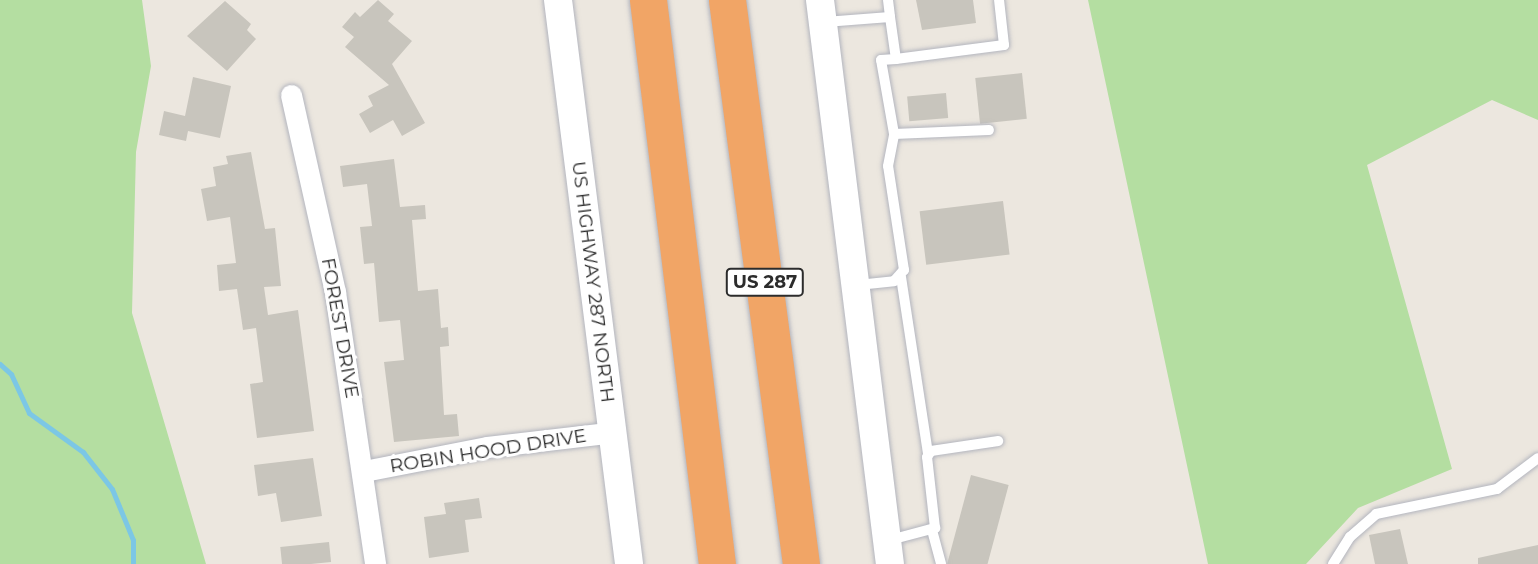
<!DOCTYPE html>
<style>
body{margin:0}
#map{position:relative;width:1538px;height:564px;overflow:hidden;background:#ece7df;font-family:Montserrat,sans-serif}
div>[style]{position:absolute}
.green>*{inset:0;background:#b4dea1}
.stream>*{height:5px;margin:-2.5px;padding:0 2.5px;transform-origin:2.5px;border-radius:2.5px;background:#7cc7e5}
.building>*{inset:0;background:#c8c5bd;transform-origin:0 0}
.roads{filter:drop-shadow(0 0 2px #b3b5be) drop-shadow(0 0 2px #b3b5be)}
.service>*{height:10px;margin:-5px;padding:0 5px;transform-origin:5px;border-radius:5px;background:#fff}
.minor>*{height:21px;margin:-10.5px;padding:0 10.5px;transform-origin:10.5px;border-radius:10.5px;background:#fff}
.secondary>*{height:28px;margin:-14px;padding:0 14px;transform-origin:14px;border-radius:14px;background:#fff}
.motorway>*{height:37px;margin:-18.5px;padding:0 18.5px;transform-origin:18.5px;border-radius:18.5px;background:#f1a566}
span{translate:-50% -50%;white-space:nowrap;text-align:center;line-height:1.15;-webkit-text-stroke:6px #fff;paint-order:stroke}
.shield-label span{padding:2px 5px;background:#fff;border:2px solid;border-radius:5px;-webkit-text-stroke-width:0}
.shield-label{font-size:18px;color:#2c2c2c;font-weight:700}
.street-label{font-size:19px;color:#2c2c2c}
</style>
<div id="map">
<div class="green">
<div style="clip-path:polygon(0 0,142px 0,151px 66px,136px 152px,132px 313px,206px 564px,0 564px)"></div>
<div style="clip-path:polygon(1088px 0,1538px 0,1538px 120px,1492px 100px,1367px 165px,1452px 469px,1358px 508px,1306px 564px,1208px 564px)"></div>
</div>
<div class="stream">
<div style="left:0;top:364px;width:15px;rotate:42deg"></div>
<div style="left:11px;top:374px;width:43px;rotate:65.2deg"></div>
<div style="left:29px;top:413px;width:67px;rotate:35.8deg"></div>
<div style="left:83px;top:452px;width:47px;rotate:51.9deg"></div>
<div style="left:112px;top:489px;width:55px;rotate:67.6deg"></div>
<div style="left:133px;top:540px;width:24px;rotate:90deg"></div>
</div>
<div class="building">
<div style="clip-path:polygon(378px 0,394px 14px,388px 21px,412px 41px,392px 64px,425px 123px,402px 136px,393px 120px,370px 133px,359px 114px,373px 106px,368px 96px,389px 85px,345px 47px,354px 37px,342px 27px,355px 12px,360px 17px)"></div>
<div style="clip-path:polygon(916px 0,973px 0,976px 23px,922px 30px)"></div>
<div style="clip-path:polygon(225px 1px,251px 24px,247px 30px,256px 39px,227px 71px,187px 36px)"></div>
<div style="left:1022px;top:73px;width:46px;height:47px;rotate:84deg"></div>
<div style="clip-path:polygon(193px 77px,231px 86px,220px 138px,188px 131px,186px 141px,159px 135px,164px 111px,185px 116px)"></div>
<div style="left:946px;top:93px;width:25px;height:39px;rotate:85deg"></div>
<div style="clip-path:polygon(251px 152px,265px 229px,275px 228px,281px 286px,264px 287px,268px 315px,298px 310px,314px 431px,257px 438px,250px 384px,263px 382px,256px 328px,243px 330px,237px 289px,219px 291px,217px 265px,236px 263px,230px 217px,207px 221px,201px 189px,216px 186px,213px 167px,228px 164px,226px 156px)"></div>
<div style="clip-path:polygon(394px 159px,400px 207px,425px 205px,426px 219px,412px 220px,418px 291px,438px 289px,441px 328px,448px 327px,449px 346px,440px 347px,444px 415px,457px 414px,459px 436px,394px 442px,384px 362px,404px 360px,400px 320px,379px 322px,374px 263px,364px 264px,360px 227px,372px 226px,367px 184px,343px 187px,340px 166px)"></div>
<div style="left:1003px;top:201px;width:54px;height:84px;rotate:83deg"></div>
<div style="clip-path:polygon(313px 458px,322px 516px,281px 522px,276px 493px,258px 496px,254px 465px)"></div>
<div style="left:971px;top:475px;width:39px;height:92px;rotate:15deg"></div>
<div style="clip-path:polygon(479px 498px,482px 518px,465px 520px,469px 552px,429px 558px,424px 517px,446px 514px,444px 503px)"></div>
<div style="clip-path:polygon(1400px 529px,1408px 564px,1375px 564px,1369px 535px)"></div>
<div style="left:329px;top:542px;width:20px;height:49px;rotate:84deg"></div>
<div style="clip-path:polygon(1538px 545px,1538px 564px,1478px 564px,1478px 558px)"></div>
</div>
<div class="roads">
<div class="service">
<div style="left:888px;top:0;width:17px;rotate:83deg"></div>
<div style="left:825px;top:22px;width:65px;rotate:-4.4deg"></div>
<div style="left:890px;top:17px;width:42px;rotate:81.9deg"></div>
<div style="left:896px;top:59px;width:109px;rotate:-7.4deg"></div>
<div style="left:1004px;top:45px;width:45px;rotate:-96.3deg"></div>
<div style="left:896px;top:59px;width:15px;rotate:176deg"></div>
<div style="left:881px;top:60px;width:75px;rotate:80deg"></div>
<div style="left:894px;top:134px;width:95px;rotate:-2.4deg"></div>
<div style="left:901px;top:277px;width:179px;rotate:81.3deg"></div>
<div style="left:858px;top:285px;width:36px;rotate:-6deg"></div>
<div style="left:894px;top:281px;width:15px;rotate:-48deg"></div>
<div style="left:904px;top:270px;width:105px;rotate:-98.7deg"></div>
<div style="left:888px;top:166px;width:33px;rotate:-79deg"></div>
<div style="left:932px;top:530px;width:35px;rotate:75deg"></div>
<div style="left:890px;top:540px;width:47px;rotate:-14.9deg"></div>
<div style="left:935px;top:528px;width:71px;rotate:-96.4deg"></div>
<div style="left:927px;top:457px;width:7px;rotate:-56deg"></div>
<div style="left:931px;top:451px;width:68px;rotate:-8.5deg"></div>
<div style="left:1333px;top:564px;width:32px;rotate:-58deg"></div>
<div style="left:1350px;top:537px;width:35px;rotate:-41deg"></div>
<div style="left:1376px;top:514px;width:124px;rotate:-11.7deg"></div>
<div style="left:1497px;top:489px;width:51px;rotate:-37.1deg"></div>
</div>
<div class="minor">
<div style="left:291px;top:95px;width:202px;rotate:77.4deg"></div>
<div style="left:335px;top:292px;width:275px;rotate:81.6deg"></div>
<div style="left:364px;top:471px;width:125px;rotate:-11deg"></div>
<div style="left:487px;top:447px;width:128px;rotate:-6.7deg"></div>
</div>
<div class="secondary">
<div style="left:558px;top:0;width:568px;rotate:82.82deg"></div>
<div style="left:820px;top:0;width:568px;rotate:82.93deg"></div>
</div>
<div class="motorway">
<div style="left:648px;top:0;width:568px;rotate:83.03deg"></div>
<div style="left:727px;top:0;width:569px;rotate:82.53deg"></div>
</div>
</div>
<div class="shield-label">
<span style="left:765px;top:282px">US 287</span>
</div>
<div class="street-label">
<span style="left:593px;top:282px;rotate:83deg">US HIGHWAY 287 NORTH</span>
<span style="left:340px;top:328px;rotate:80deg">FOREST DRIVE</span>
<span style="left:488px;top:451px;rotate:-9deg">ROBIN HOOD DRIVE</span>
</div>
</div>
